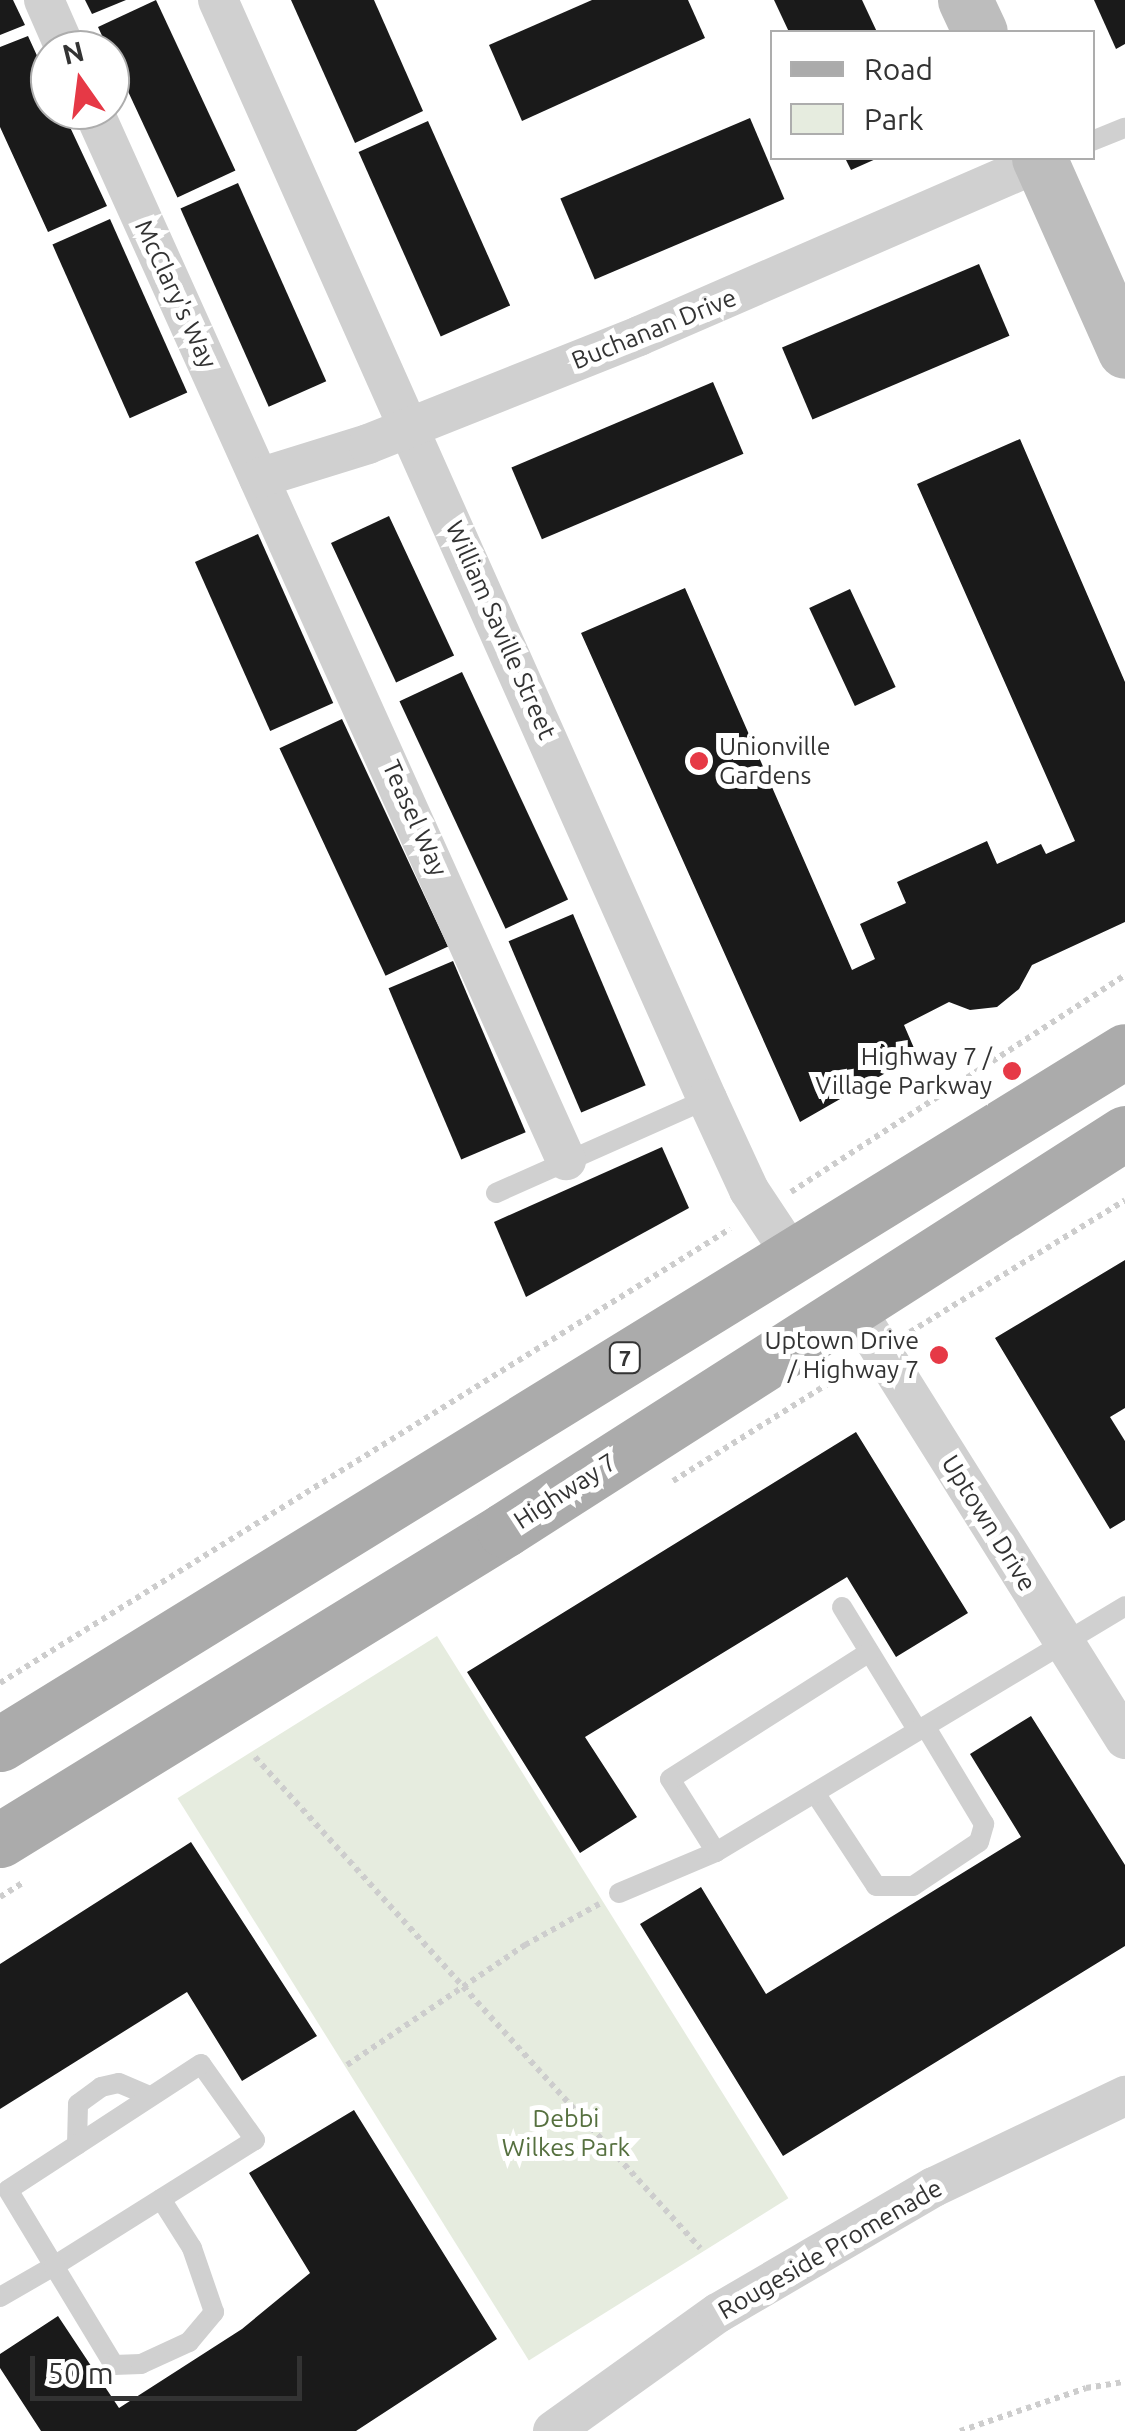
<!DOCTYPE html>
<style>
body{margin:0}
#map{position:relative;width:1125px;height:2431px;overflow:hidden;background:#fff;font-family:Ubuntu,sans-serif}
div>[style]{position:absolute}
.green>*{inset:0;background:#e6ecdf;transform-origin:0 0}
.building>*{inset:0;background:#1a1a1a;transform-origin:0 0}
.path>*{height:6px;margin-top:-3px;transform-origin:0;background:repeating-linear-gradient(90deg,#cdcdcd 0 5px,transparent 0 10px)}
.lane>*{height:20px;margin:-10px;padding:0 10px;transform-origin:10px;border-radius:10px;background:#d0d0d0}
.street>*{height:40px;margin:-20px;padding:0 20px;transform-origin:20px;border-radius:20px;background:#d0d0d0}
.secondary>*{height:55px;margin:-27.5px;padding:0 27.5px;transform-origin:27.5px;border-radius:27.5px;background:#bdbdbd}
.primary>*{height:55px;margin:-27.5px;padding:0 27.5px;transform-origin:27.5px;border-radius:27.5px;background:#ababab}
.dots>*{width:28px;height:28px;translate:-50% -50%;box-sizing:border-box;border:5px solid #fff;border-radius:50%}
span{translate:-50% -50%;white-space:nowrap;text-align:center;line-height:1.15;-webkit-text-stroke:10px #fff;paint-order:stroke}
.shield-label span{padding:2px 8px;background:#fff;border:2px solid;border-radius:8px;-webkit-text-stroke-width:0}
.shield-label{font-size:22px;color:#333;font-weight:700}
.street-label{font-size:25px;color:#333}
.poi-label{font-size:25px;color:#333}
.left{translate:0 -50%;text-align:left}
.right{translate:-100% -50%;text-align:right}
.park-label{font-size:25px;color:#56703f}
.legend{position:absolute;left:770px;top:30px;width:325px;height:130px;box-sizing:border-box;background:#fff;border:2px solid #adadad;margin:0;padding:12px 18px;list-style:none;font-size:30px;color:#333}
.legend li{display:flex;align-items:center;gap:20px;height:50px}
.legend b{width:50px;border:2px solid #adadad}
.north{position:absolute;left:30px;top:30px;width:100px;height:100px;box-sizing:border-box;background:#fff;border:2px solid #adadad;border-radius:50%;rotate:346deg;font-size:28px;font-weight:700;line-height:40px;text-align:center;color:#333}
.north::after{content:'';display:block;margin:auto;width:35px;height:45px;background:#e63946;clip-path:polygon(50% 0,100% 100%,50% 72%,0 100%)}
.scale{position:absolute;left:30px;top:2356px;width:272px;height:45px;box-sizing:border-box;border:5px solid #333;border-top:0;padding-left:12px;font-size:30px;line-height:35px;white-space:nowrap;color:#333;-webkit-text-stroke:8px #fff;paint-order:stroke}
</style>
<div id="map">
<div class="green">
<div style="left:437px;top:1636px;width:663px;height:306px;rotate:58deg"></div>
</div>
<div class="building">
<div style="clip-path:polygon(0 0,13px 0,25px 25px,0 35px)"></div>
<div style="clip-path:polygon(85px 0,126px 0,92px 14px)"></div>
<div style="left:156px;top:0;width:188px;height:64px;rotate:65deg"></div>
<div style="clip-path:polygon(291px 0,374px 0,423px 111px,355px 143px)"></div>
<div style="clip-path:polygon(592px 0,688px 0,705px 38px,522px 121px,489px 45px)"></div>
<div style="clip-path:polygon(774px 0,862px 0,877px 32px,789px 32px)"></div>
<div style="clip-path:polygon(1094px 0,1125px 0,1125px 44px,1116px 49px)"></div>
<div style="clip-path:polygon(28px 36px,50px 84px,50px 110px,62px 110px,107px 206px,48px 232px,0 127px,0 47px)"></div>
<div style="left:750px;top:118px;width:88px;height:206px;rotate:67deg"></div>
<div style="left:428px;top:121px;width:202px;height:76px;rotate:66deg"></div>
<div style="clip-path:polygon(845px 158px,878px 158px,851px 170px)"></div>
<div style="left:238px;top:183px;width:217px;height:63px;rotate:66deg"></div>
<div style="left:110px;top:219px;width:190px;height:63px;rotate:66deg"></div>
<div style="left:979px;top:264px;width:78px;height:214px;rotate:67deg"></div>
<div style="left:713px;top:382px;width:78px;height:219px;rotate:67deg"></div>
<div style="clip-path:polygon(1020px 439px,1125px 682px,1125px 922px,1032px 965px,1019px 989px,997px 1007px,970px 1010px,949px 1002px,904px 1025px,917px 1055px,800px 1122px,581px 633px,685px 588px,852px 970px,875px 959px,860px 924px,906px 903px,897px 882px,987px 841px,997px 864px,1041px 844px,1046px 854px,1075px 841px,917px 484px)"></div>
<div style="left:389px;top:516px;width:154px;height:64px;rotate:65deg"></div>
<div style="left:258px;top:534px;width:185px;height:69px;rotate:66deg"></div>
<div style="left:850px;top:589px;width:108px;height:45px;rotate:65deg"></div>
<div style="left:462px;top:672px;width:251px;height:69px;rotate:65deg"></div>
<div style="left:342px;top:719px;width:251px;height:69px;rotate:65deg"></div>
<div style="left:573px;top:914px;width:186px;height:70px;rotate:67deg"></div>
<div style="left:453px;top:961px;width:186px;height:70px;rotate:67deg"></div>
<div style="clip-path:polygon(662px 1147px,689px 1208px,526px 1297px,494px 1222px)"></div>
<div style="clip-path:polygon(1125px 1260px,1125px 1408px,1110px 1417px,1125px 1441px,1125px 1520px,1110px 1529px,995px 1338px)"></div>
<div style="clip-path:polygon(856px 1432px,968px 1613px,896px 1657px,847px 1577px,585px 1737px,637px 1817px,580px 1853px,467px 1672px)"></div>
<div style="clip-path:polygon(1031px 1716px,1125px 1865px,1125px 1946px,783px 2156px,640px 1924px,701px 1887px,766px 1994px,1021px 1837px,970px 1754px)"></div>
<div style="clip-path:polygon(191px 1842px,317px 2036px,242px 2081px,187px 1992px,0 2109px,0 1964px)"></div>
<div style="clip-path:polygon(354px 2110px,497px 2339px,356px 2431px,41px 2431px,0 2368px,0 2354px,58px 2316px,119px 2408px,242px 2329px,310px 2273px,249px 2173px)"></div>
</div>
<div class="path">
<div style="left:791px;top:1192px;width:398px;rotate:-33deg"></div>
<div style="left:910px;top:1332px;width:252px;rotate:-31.5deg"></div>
<div style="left:673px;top:1481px;width:213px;rotate:-32.1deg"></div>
<div style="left:0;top:1683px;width:860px;rotate:-31.88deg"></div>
<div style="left:255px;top:1757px;width:663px;rotate:47.81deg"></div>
<div style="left:0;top:1897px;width:28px;rotate:-32deg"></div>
<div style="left:347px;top:2065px;width:215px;rotate:-34deg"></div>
<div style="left:525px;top:1945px;width:85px;rotate:-29deg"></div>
<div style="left:960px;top:2431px;width:133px;rotate:-18.8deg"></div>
<div style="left:1086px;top:2388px;width:39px;rotate:-9deg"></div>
</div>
<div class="lane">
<div style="left:1092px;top:141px;width:35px;rotate:-22deg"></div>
<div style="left:496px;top:1193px;width:231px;rotate:-24deg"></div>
<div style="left:842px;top:1607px;width:145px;rotate:58.5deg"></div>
<div style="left:815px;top:1793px;width:111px;rotate:56.7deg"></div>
<div style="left:876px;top:1886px;width:37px"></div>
<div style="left:913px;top:1886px;width:79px;rotate:-33.7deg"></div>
<div style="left:979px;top:1842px;width:19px;rotate:-74deg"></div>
<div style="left:984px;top:1824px;width:114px;rotate:-121deg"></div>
<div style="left:716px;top:1852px;width:86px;rotate:-122.2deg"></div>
<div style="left:670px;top:1779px;width:236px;rotate:-32.5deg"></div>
<div style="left:619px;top:1893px;width:105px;rotate:-22.9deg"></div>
<div style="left:716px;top:1852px;width:477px;rotate:-31deg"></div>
<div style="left:77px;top:2145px;width:41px;rotate:-88.6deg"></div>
<div style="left:78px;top:2104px;width:29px;rotate:-36deg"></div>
<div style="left:101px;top:2087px;width:18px;rotate:-13deg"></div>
<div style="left:119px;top:2083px;width:33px;rotate:23deg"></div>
<div style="left:0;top:2297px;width:62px;rotate:-29.9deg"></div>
<div style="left:54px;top:2266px;width:237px;rotate:-32.1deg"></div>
<div style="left:255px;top:2140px;width:93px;rotate:-125.4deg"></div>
<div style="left:201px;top:2064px;width:230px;rotate:146.9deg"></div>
<div style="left:8px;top:2190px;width:89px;rotate:58.8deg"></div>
<div style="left:54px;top:2266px;width:116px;rotate:58.8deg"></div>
<div style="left:114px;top:2365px;width:27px;rotate:-2deg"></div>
<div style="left:141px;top:2364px;width:53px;rotate:-24.6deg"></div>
<div style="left:189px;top:2342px;width:39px;rotate:-50deg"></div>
<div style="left:214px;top:2312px;width:68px;rotate:-109deg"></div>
<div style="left:192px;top:2248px;width:58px;rotate:-122.3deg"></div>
</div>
<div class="street">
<div style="left:44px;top:0;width:55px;rotate:66.3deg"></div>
<div style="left:218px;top:0;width:1203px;rotate:66.01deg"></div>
<div style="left:707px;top:1099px;width:100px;rotate:65.2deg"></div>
<div style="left:749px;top:1190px;width:78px;rotate:56.5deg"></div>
<div style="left:93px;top:110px;width:1152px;rotate:65.75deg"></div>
<div style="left:259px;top:478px;width:114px;rotate:-17.3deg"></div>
<div style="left:368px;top:444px;width:292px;rotate:-21.7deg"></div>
<div style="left:639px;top:336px;width:438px;rotate:-23.5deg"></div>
<div style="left:854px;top:1307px;width:510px;rotate:57.9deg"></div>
<div style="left:553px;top:2431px;width:203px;rotate:-35.6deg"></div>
<div style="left:718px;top:2313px;width:250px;rotate:-30.3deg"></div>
<div style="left:934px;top:2187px;width:212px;rotate:-25.5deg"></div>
</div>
<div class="secondary">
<div style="left:965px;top:0;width:35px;rotate:65deg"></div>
<div style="left:1039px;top:158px;width:211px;rotate:66deg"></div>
</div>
<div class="primary">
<div style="left:0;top:1744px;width:1321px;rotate:-31.63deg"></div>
<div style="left:0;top:1840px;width:592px;rotate:-31.59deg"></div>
<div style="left:504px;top:1530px;width:737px;rotate:-32.59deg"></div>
</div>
<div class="dots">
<div style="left:699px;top:761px;background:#e63946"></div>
<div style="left:1012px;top:1071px;background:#e63946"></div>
<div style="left:939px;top:1355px;background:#e63946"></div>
</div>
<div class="shield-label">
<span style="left:625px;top:1358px">7</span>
</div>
<div class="street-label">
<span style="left:176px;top:294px;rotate:65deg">McClary's Way</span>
<span style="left:654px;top:329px;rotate:-22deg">Buchanan Drive</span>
<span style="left:501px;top:630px;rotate:66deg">William Saville Street</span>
<span style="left:415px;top:818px;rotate:66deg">Teasel Way</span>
<span style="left:565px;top:1491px;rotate:-33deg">Highway 7</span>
<span style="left:989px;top:1523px;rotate:58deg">Uptown Drive</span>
<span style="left:830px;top:2249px;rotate:-30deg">Rougeside Promenade</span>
</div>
<div class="poi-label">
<span class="left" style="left:719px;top:761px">Unionville<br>Gardens</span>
<span class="right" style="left:992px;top:1071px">Highway 7 /<br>Village Parkway</span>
<span class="right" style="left:919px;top:1355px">Uptown Drive<br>/ Highway 7</span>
</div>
<div class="park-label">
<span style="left:566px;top:2133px">Debbi<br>Wilkes Park</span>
</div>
<ul class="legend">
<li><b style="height:12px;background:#ababab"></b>Road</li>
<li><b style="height:28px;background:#e6ecdf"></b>Park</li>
</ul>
<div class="north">N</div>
<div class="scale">50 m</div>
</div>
